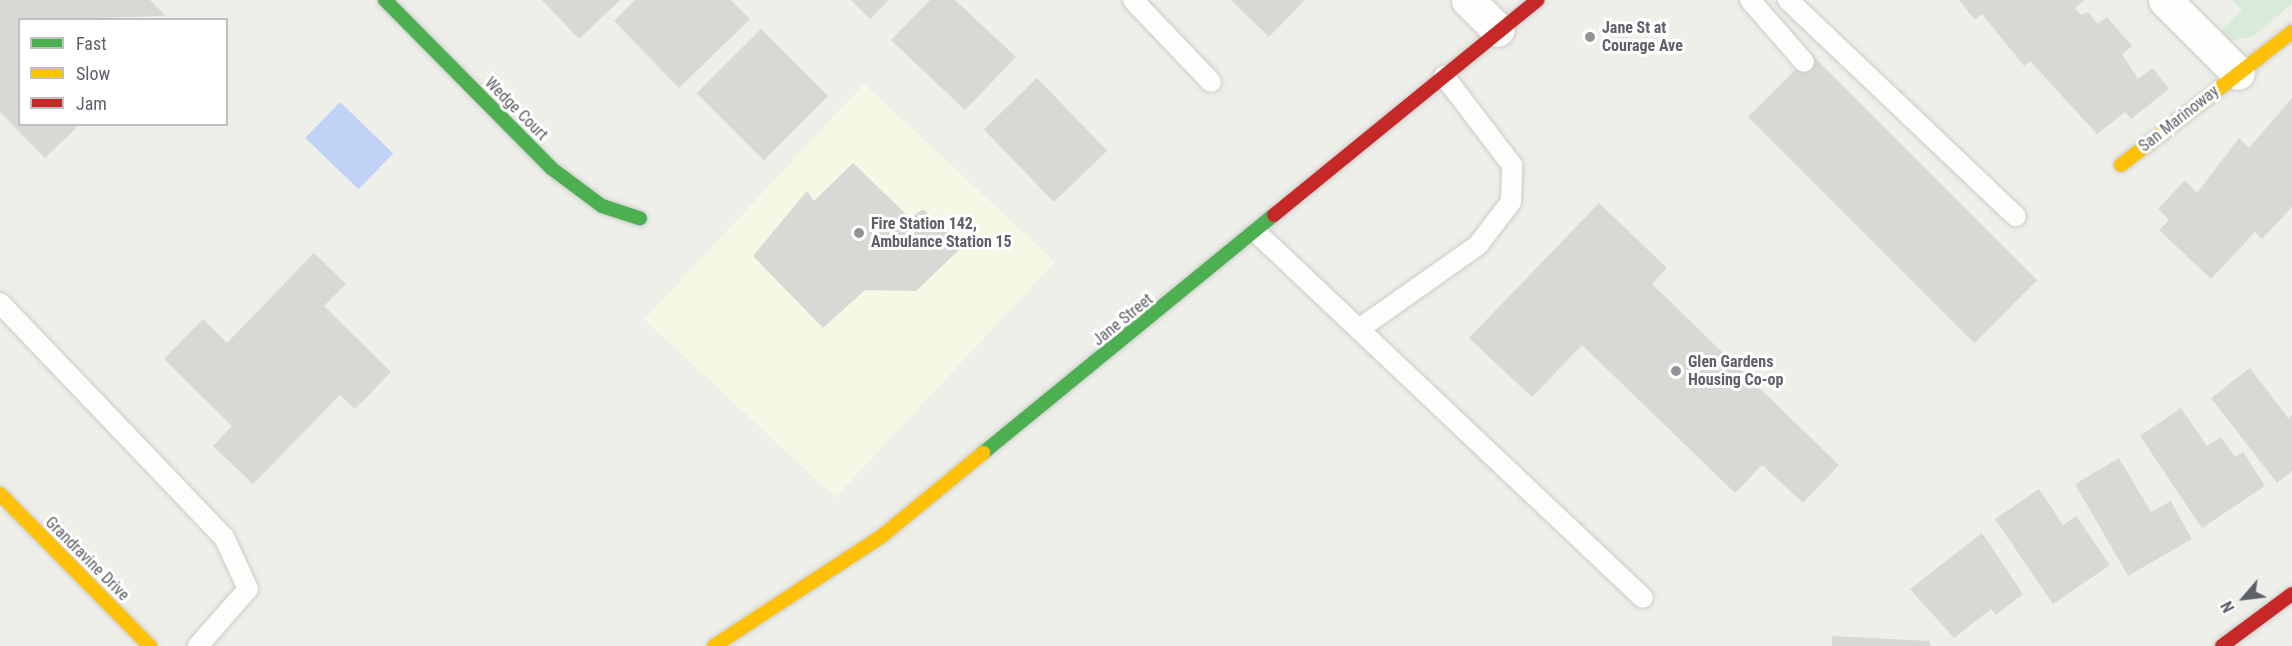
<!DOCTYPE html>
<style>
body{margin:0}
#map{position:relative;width:2292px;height:646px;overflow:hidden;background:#efefea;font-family:"Roboto Condensed",sans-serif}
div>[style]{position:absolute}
.commercial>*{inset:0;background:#f7f7e5;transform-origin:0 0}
.green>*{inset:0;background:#d8ebda}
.water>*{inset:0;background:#c0d3f7;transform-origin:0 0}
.building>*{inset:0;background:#d9d8d5;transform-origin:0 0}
.roads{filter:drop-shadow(0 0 2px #cbccca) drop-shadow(0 0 2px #cbccca)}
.lane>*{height:20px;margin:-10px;padding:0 10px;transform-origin:10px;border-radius:10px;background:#fdfdfc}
.street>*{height:33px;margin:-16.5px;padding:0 16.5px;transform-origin:16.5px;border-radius:16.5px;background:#fdfdfc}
.fast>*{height:14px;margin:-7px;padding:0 7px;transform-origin:7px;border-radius:7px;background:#4caf50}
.slow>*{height:14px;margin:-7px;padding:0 7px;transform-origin:7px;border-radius:7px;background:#ffc107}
.jam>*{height:14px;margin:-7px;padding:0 7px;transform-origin:7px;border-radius:7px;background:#c62828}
.dots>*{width:16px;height:16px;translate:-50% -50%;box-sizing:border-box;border:3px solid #fff;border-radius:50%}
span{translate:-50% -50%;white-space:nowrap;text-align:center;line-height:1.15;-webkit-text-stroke:6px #fff;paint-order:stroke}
.poi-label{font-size:16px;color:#5f6168;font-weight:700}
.left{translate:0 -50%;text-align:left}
.street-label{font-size:16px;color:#5f6168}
.legend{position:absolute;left:18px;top:18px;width:210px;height:108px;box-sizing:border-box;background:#fff;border:2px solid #bfc0c3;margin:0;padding:8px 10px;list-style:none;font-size:18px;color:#5f6168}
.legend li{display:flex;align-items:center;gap:12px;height:30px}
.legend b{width:30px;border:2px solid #bfc0c3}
.north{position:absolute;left:2214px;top:568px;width:60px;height:60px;-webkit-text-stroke:4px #fff;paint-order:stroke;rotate:242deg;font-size:16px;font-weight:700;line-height:24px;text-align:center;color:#5f6168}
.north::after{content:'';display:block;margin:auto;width:21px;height:27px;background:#5f6168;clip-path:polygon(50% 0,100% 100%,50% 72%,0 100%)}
</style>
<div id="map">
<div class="commercial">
<div style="left:864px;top:84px;width:261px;height:322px;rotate:43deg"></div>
</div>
<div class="green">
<div style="clip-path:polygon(2232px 0,2292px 0,2292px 4px,2252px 37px,2226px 41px,2217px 35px,2242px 10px)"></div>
</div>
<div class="water">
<div style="left:340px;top:102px;width:74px;height:50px;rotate:44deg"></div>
</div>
<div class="building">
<div style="clip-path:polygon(0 0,150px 0,166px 16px,20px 20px,20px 124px,80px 124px,45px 158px,0 112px)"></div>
<div style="clip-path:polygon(542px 0,620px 0,579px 39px)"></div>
<div style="clip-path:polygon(635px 0,731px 0,750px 19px,679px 88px,614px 21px)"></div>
<div style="clip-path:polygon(851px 0,889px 0,870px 19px)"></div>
<div style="clip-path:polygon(930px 0,955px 0,1016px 57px,965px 110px,891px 40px)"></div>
<div style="clip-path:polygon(1231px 0,1305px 0,1269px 37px)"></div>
<div style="clip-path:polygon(1959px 0,2085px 0,2075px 8px,2081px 15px,2088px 12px,2098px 24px,2107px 17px,2132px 46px,2122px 54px,2138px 79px,2153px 68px,2169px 89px,2131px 119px,2125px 112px,2097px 134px,2030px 61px,2024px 66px,1982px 14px,1975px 20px)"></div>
<div style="left:761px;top:29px;width:95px;height:91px;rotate:45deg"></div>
<div style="left:1811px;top:54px;width:320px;height:89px;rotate:45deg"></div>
<div style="left:1037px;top:78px;width:101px;height:74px;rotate:46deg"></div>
<div style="clip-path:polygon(2292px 98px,2292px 207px,2262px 239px,2255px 232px,2211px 279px,2159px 230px,2169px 220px,2158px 209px,2185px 180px,2197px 193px,2239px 138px,2249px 148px)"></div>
<div style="clip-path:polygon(853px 163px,910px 218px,923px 209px,962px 247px,916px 291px,865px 290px,823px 328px,753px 256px,807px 191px,814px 201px)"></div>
<div style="clip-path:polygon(1599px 203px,1667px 268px,1652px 284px,1839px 465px,1803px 503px,1762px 465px,1735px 493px,1582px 345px,1532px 397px,1469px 338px)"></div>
<div style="clip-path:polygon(314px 253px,346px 284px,324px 306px,391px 372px,355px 409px,340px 395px,253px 484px,213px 446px,232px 426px,164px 359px,203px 319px,227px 343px)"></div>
<div style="clip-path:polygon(2250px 368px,2288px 418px,2292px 415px,2292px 471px,2277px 483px,2211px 398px)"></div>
<div style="clip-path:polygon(2181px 408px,2207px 446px,2221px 437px,2235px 457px,2243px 452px,2265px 486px,2202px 528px,2140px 436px)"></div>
<div style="clip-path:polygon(2119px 458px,2151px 512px,2171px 501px,2192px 539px,2128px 576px,2075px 484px)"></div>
<div style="clip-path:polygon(2039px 489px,2063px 525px,2076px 516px,2110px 565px,2053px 604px,1995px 519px)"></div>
<div style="clip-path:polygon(1982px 533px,2023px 594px,1996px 615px,1991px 609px,1954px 638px,1910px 589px)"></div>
<div style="clip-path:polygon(1832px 636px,1930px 641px,1930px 646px,1832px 646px)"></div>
</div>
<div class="roads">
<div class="lane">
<div style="left:1133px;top:0;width:113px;rotate:46.4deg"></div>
<div style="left:1750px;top:0;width:82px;rotate:48.9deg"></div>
<div style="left:1788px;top:0;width:314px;rotate:43.5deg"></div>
<div style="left:1257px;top:233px;width:531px;rotate:43.4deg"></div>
<div style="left:0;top:303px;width:324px;rotate:46.3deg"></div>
<div style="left:224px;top:537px;width:57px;rotate:65.2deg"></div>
<div style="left:248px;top:589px;width:76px;rotate:131.3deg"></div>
<div style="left:1359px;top:329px;width:146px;rotate:-35.2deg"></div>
<div style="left:1478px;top:245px;width:54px;rotate:-52.5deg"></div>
<div style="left:1511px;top:202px;width:37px;rotate:-88deg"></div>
<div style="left:1512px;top:165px;width:112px;rotate:-127.4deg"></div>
</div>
<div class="street">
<div style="left:1468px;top:0;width:42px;rotate:45deg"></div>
<div style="left:2165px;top:0;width:103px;rotate:45deg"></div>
</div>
<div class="fast">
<div style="left:385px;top:0;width:236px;rotate:45.3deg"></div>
<div style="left:551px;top:168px;width:64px;rotate:36.7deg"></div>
<div style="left:602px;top:206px;width:40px;rotate:18deg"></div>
<div style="left:983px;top:453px;width:376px;rotate:-39.3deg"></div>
</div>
<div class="slow">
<div style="left:2121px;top:165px;width:217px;rotate:-37.9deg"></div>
<div style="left:0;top:494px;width:214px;rotate:45.4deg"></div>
<div style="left:714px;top:646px;width:201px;rotate:-33.2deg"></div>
<div style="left:882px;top:536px;width:131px;rotate:-39.4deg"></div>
</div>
<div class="jam">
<div style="left:1274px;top:215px;width:340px;rotate:-39.2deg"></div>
<div style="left:2222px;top:646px;width:87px;rotate:-36.6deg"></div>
</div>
</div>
<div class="dots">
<div style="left:1590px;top:37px;background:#919396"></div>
<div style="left:859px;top:233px;background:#919396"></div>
<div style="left:1676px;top:371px;background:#919396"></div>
</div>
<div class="poi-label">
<span class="left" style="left:1602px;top:37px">Jane St at<br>Courage Ave</span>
<span class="left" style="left:871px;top:233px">Fire Station 142,<br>Ambulance Station 15</span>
<span class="left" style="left:1688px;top:371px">Glen Gardens<br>Housing Co-op</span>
</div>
<div class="street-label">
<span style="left:516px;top:109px;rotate:45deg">Wedge Court</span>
<span style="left:2179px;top:119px;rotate:-38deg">San Marinoway</span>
<span style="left:1123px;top:320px;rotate:-39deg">Jane Street</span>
<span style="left:87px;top:559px;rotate:45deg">Grandravine Drive</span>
</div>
<ul class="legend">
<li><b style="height:8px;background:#4caf50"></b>Fast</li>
<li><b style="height:8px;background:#ffc107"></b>Slow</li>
<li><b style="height:8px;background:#c62828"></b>Jam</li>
</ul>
<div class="north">N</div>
</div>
